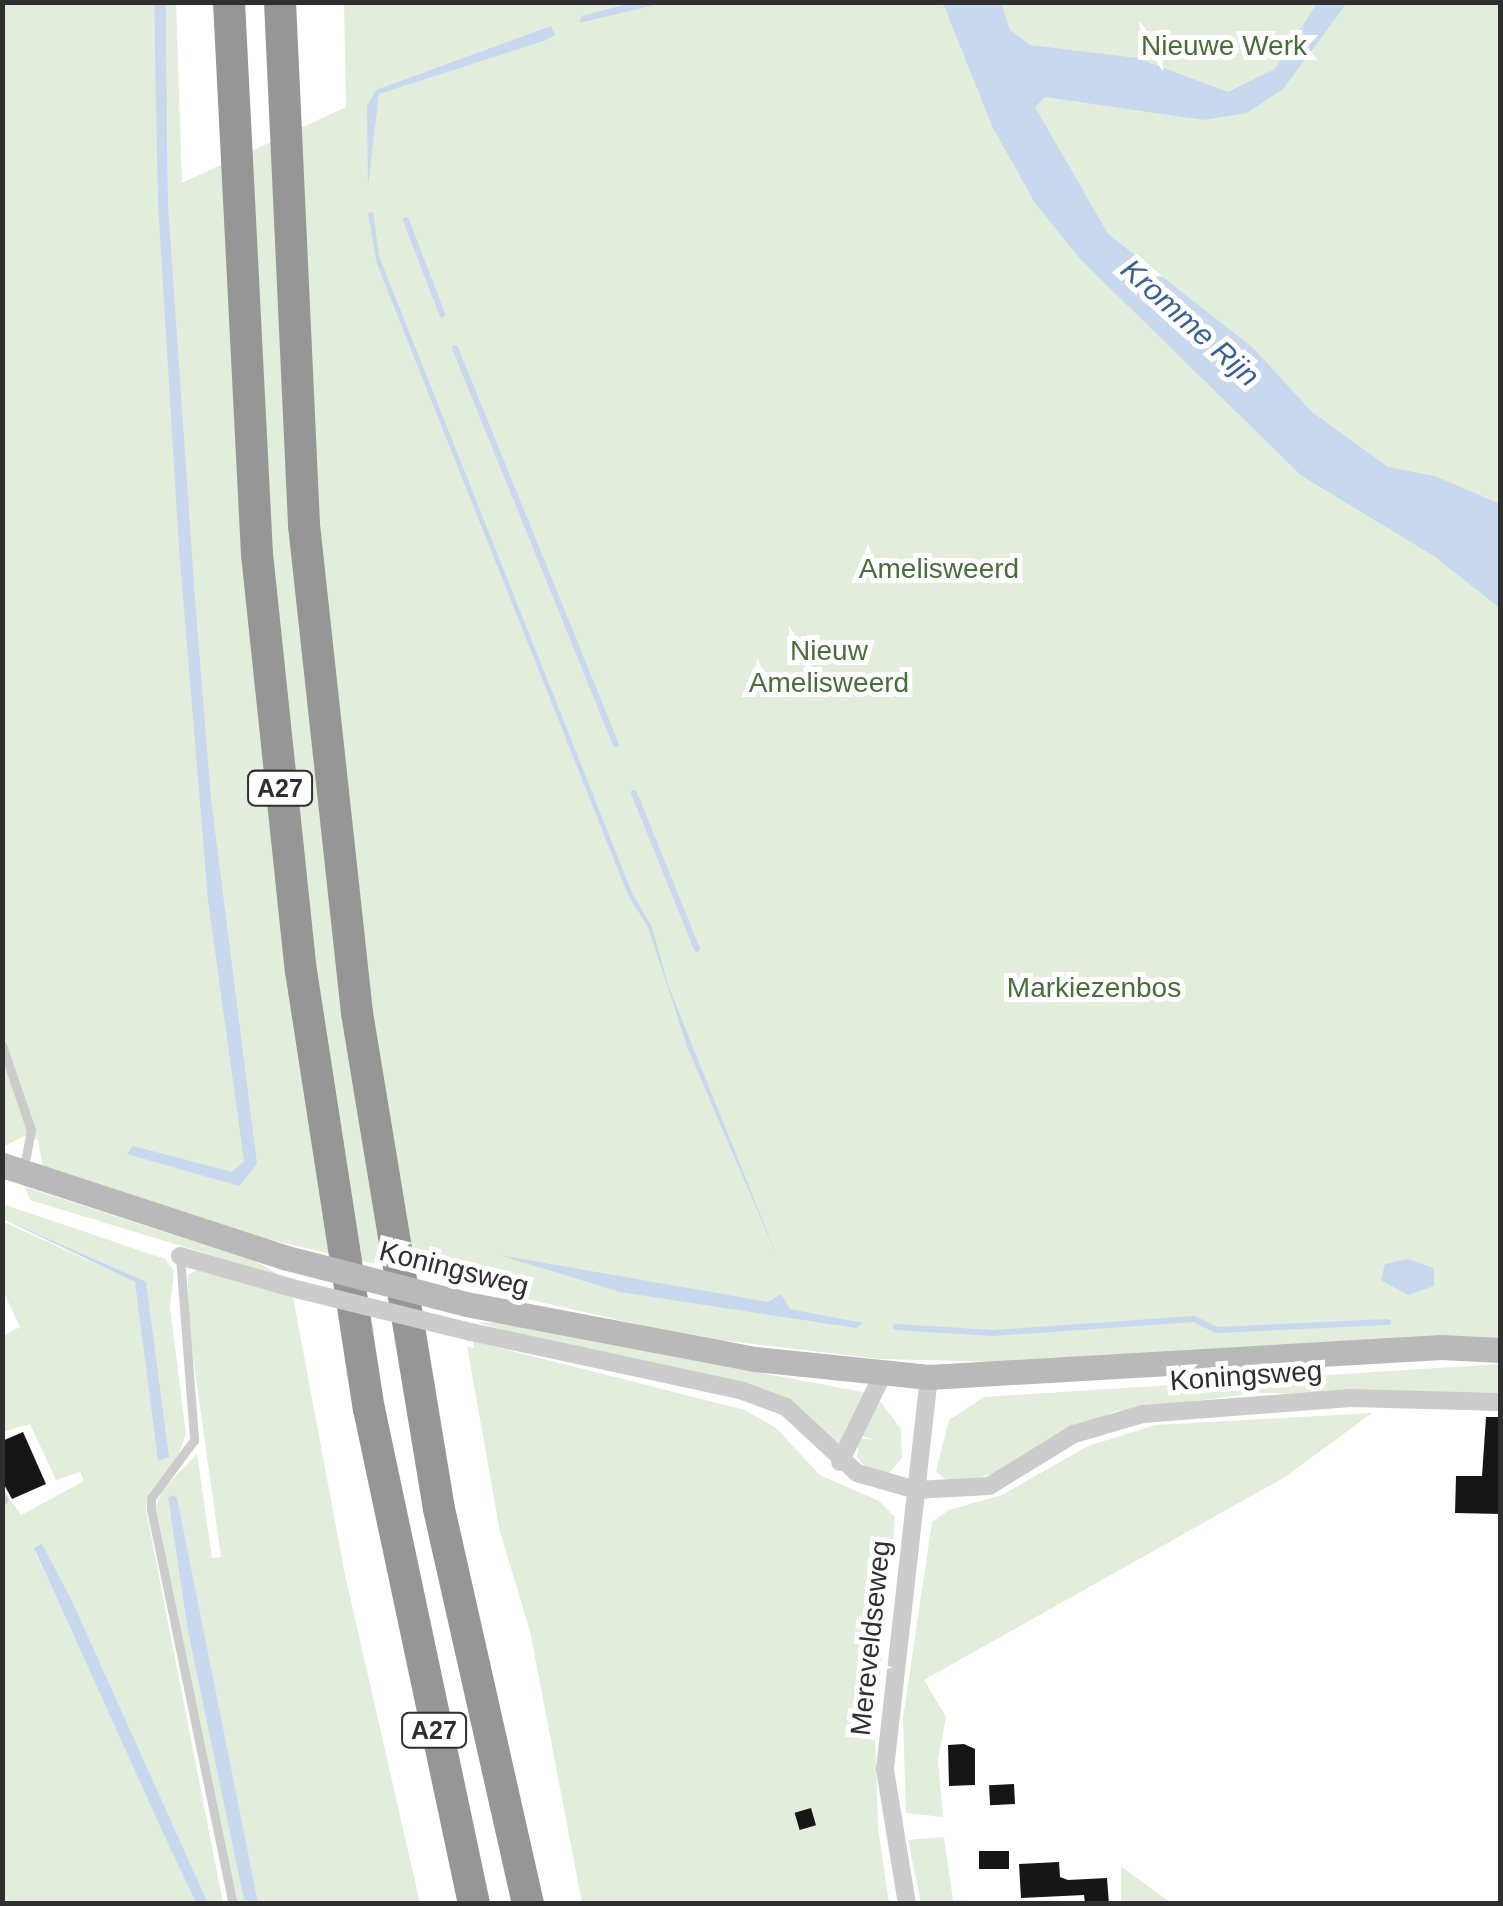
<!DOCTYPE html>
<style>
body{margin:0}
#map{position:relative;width:1503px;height:1906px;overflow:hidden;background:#fff;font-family:Arial,sans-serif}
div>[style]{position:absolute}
.green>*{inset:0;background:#e2eddc}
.water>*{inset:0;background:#c7d8ef}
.stream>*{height:6px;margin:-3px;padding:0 3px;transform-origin:3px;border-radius:3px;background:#c7d8ef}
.building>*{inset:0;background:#161616;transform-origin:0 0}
.lane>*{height:9px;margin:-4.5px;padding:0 4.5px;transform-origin:4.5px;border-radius:4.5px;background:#ccc}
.street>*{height:18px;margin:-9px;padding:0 9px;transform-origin:9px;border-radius:9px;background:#ccc}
.secondary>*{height:25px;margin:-12.5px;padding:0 12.5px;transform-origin:12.5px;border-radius:12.5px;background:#b9b9b9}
.highway>*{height:32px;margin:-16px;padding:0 16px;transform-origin:16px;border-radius:16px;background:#969696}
.street-bridge>*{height:18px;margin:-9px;padding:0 9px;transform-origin:9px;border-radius:9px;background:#ccc}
.secondary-bridge>*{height:25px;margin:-12.5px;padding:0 12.5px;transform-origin:12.5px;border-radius:12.5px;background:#b9b9b9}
span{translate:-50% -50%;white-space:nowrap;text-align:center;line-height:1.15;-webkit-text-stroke:10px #fff;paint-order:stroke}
.shield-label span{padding:2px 8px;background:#fff;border:2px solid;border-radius:8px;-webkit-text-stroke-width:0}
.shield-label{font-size:25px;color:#2f2f2f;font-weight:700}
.park-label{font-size:28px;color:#486f39}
.street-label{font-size:28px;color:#2f2f2f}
.water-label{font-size:30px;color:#376098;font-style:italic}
.frame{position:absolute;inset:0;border:5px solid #2f2f2f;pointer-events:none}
</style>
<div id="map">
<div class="green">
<div style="clip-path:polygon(3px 3px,154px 3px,159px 194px,168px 189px,166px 3px,176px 3px,182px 183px,346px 107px,344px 3px,1500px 3px,1500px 1345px,1008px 1362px,880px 1359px,693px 1337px,241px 1233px,43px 1168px,38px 1140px,24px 1136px,3px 1147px)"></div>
<div style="clip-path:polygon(25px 1187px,255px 1261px,283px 1277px,30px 1200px)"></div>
<div style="clip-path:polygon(3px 1204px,165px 1259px,174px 1271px,170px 1307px,186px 1434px,179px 1454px,147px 1496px,146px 1510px,223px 1903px,208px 1903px,73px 1603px,34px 1549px,196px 1903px,3px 1903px,3px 1504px,11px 1500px,21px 1515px,84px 1481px,80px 1472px,56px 1480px,30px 1424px,3px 1432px,3px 1336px,20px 1327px,3px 1291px,2px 1221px,138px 1283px,158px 1461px,146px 1283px,3px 1219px)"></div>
<div style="clip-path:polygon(199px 1269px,293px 1297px,345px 1575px,420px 1903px,258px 1903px,173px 1496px,168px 1499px,188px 1632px,245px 1903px,234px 1903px,156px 1507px,162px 1490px,197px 1454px,212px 1558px,221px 1557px,188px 1321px,188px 1275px)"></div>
<div style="clip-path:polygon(476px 1322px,498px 1323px,868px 1393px,840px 1443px,832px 1445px,801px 1415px)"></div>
<div style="clip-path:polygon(473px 1341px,745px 1410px,776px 1428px,820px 1475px,879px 1501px,895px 1517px,875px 1729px,878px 1828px,889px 1903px,582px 1903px,530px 1631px,500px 1532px,467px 1346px,474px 1348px)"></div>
<div style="clip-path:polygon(1500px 1364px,1500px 1397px,1258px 1393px,1115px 1411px,995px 1473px,970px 1480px,944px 1479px,936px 1471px,949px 1420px,984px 1397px)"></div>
<div style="clip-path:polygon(879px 1400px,901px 1429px,902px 1458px,889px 1473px,866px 1468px,857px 1457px,859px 1438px,876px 1440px,860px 1436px)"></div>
<div style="clip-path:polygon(1372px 1413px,1285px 1477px,924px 1680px,946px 1717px,938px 1760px,943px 1817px,906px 1813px,903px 1718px,932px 1522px,949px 1510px,1002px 1495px,1088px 1446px,1155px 1425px)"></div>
<div style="clip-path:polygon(944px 1837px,953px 1900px,1016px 1903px,921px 1903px,908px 1840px)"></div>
<div style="clip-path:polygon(1121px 1866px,1134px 1876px,1171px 1903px,1121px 1903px)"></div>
</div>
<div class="water">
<div style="clip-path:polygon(166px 3px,168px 205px,195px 599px,211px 799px,257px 1164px,239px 1186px,127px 1154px,133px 1146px,232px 1172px,244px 1161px,208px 900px,179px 548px,158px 203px,154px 3px)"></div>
<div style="clip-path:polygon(631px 3px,663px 3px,579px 23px,582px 16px)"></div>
<div style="clip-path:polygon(943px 3px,1001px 3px,1010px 30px,1030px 45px,1137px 58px,1228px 92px,1275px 69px,1317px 3px,1347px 3px,1283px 89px,1247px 113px,1204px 120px,1045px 97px,1035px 107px,1108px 234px,1253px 348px,1312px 412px,1388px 467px,1435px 476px,1500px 504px,1500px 608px,1434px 556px,1302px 476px,1081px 260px,1035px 203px,993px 128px)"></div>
<div style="clip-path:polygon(551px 26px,555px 35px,546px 40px,379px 94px,368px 186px,367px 106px,376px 90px)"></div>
<div style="clip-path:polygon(373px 212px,379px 256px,633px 895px,652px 927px,668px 985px,779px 1261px,688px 1049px,648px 927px,628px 895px,377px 264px,368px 213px)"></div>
<div style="clip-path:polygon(3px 1219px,146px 1282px,169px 1457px,158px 1461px,135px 1282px)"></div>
<div style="clip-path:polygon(499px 1255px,768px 1302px,781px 1294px,790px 1309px,863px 1323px,856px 1328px,620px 1292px)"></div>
<div style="clip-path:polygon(1408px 1259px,1434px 1268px,1434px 1286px,1408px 1295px,1381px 1280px,1385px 1264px)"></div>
<div style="clip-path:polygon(173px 1495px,177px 1498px,258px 1903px,244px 1900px,188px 1632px,168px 1498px)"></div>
<div style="clip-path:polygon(42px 1544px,73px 1603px,208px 1903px,196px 1903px,160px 1826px,34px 1548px)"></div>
</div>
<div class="stream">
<div style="left:406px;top:220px;width:101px;rotate:69deg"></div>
<div style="left:455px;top:348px;width:428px;rotate:67.9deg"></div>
<div style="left:634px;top:793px;width:168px;rotate:68deg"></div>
<div style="left:896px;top:1327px;width:97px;rotate:3.5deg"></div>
<div style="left:993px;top:1333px;width:201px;rotate:-4deg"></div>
<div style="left:1194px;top:1319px;width:25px;rotate:26deg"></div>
<div style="left:1217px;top:1330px;width:171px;rotate:-2.7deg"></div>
</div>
<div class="building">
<div style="clip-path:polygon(1486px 1417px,1500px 1417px,1500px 1514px,1455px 1513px,1456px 1476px,1482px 1476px)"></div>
<div style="clip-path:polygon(23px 1432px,46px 1484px,12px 1499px,2px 1481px,2px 1441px)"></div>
<div style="clip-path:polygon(964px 1744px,975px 1749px,975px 1785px,949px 1786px,948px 1745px)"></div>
<div style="left:1014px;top:1784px;width:20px;height:25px;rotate:87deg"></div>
<div style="left:811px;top:1808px;width:18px;height:17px;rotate:74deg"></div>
<div style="left:1009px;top:1851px;width:18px;height:30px;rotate:90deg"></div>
<div style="clip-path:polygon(1059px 1862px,1060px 1877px,1068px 1880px,1107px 1878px,1109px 1904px,1085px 1904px,1084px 1895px,1021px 1898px,1019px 1864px)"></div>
</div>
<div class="lane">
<div style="left:2px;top:1045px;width:90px;rotate:71.2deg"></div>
<div style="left:31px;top:1130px;width:43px;rotate:100.8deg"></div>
<div style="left:180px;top:1256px;width:185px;rotate:85.6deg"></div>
<div style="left:194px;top:1440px;width:72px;rotate:126.6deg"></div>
<div style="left:151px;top:1498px;width:11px;rotate:90deg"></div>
<div style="left:151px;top:1509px;width:403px;rotate:78.3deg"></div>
<div style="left:2px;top:1496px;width:4px;rotate:63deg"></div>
</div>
<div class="street">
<div style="left:180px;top:1256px;width:116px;rotate:15.9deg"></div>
<div style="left:471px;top:1332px;width:278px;rotate:12.2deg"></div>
<div style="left:743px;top:1391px;width:46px;rotate:20.4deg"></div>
<div style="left:786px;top:1407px;width:97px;rotate:42.9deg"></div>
<div style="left:857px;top:1473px;width:61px;rotate:16.1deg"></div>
<div style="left:916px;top:1490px;width:73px;rotate:-3.1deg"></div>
<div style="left:989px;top:1486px;width:100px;rotate:-31.5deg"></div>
<div style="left:1074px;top:1434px;width:72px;rotate:-16.2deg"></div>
<div style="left:1143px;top:1414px;width:208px;rotate:-4.4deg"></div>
<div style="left:1350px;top:1398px;width:150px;rotate:1.5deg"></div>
<div style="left:840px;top:1462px;width:98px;rotate:-64deg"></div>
<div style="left:907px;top:1904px;width:137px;rotate:-99.3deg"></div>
<div style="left:885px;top:1769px;width:394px;rotate:-83.6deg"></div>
</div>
<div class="secondary">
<div style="left:2px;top:1165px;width:300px;rotate:18.1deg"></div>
<div style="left:466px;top:1304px;width:294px;rotate:10.8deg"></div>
<div style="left:755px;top:1359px;width:175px;rotate:5.9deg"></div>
<div style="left:929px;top:1377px;width:513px;rotate:-3.35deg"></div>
<div style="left:1441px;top:1347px;width:59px;rotate:2.9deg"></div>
</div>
<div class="highway">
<div style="left:229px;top:2px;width:553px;rotate:87.1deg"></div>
<div style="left:257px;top:554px;width:419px;rotate:84deg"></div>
<div style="left:301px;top:971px;width:443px;rotate:81.2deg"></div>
<div style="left:369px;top:1409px;width:506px;rotate:78.02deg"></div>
<div style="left:280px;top:2px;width:524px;rotate:87.37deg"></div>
<div style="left:304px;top:525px;width:491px;rotate:83.8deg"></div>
<div style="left:357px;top:1013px;width:503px;rotate:80.61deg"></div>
<div style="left:439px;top:1509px;width:405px;rotate:77.3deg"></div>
</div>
<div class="street-bridge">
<div style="left:292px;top:1288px;width:184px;rotate:13.8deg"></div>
</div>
<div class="secondary-bridge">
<div style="left:287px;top:1258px;width:185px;rotate:14.4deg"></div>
</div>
<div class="shield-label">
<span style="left:280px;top:788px">A27</span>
<span style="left:434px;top:1730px">A27</span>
</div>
<div class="park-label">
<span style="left:1224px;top:46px">Nieuwe Werk</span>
<span style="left:939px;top:569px">Amelisweerd</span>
<span style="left:829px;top:667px">Nieuw<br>Amelisweerd</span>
<span style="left:1094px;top:988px">Markiezenbos</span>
</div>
<div class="street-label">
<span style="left:454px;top:1269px;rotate:14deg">Koningsweg</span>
<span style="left:1246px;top:1376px;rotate:-4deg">Koningsweg</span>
<span style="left:871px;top:1638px;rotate:-84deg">Mereveldseweg</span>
</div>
<div class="water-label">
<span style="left:1190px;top:323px;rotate:42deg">Kromme Rijn</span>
</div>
<div class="frame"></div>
</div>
